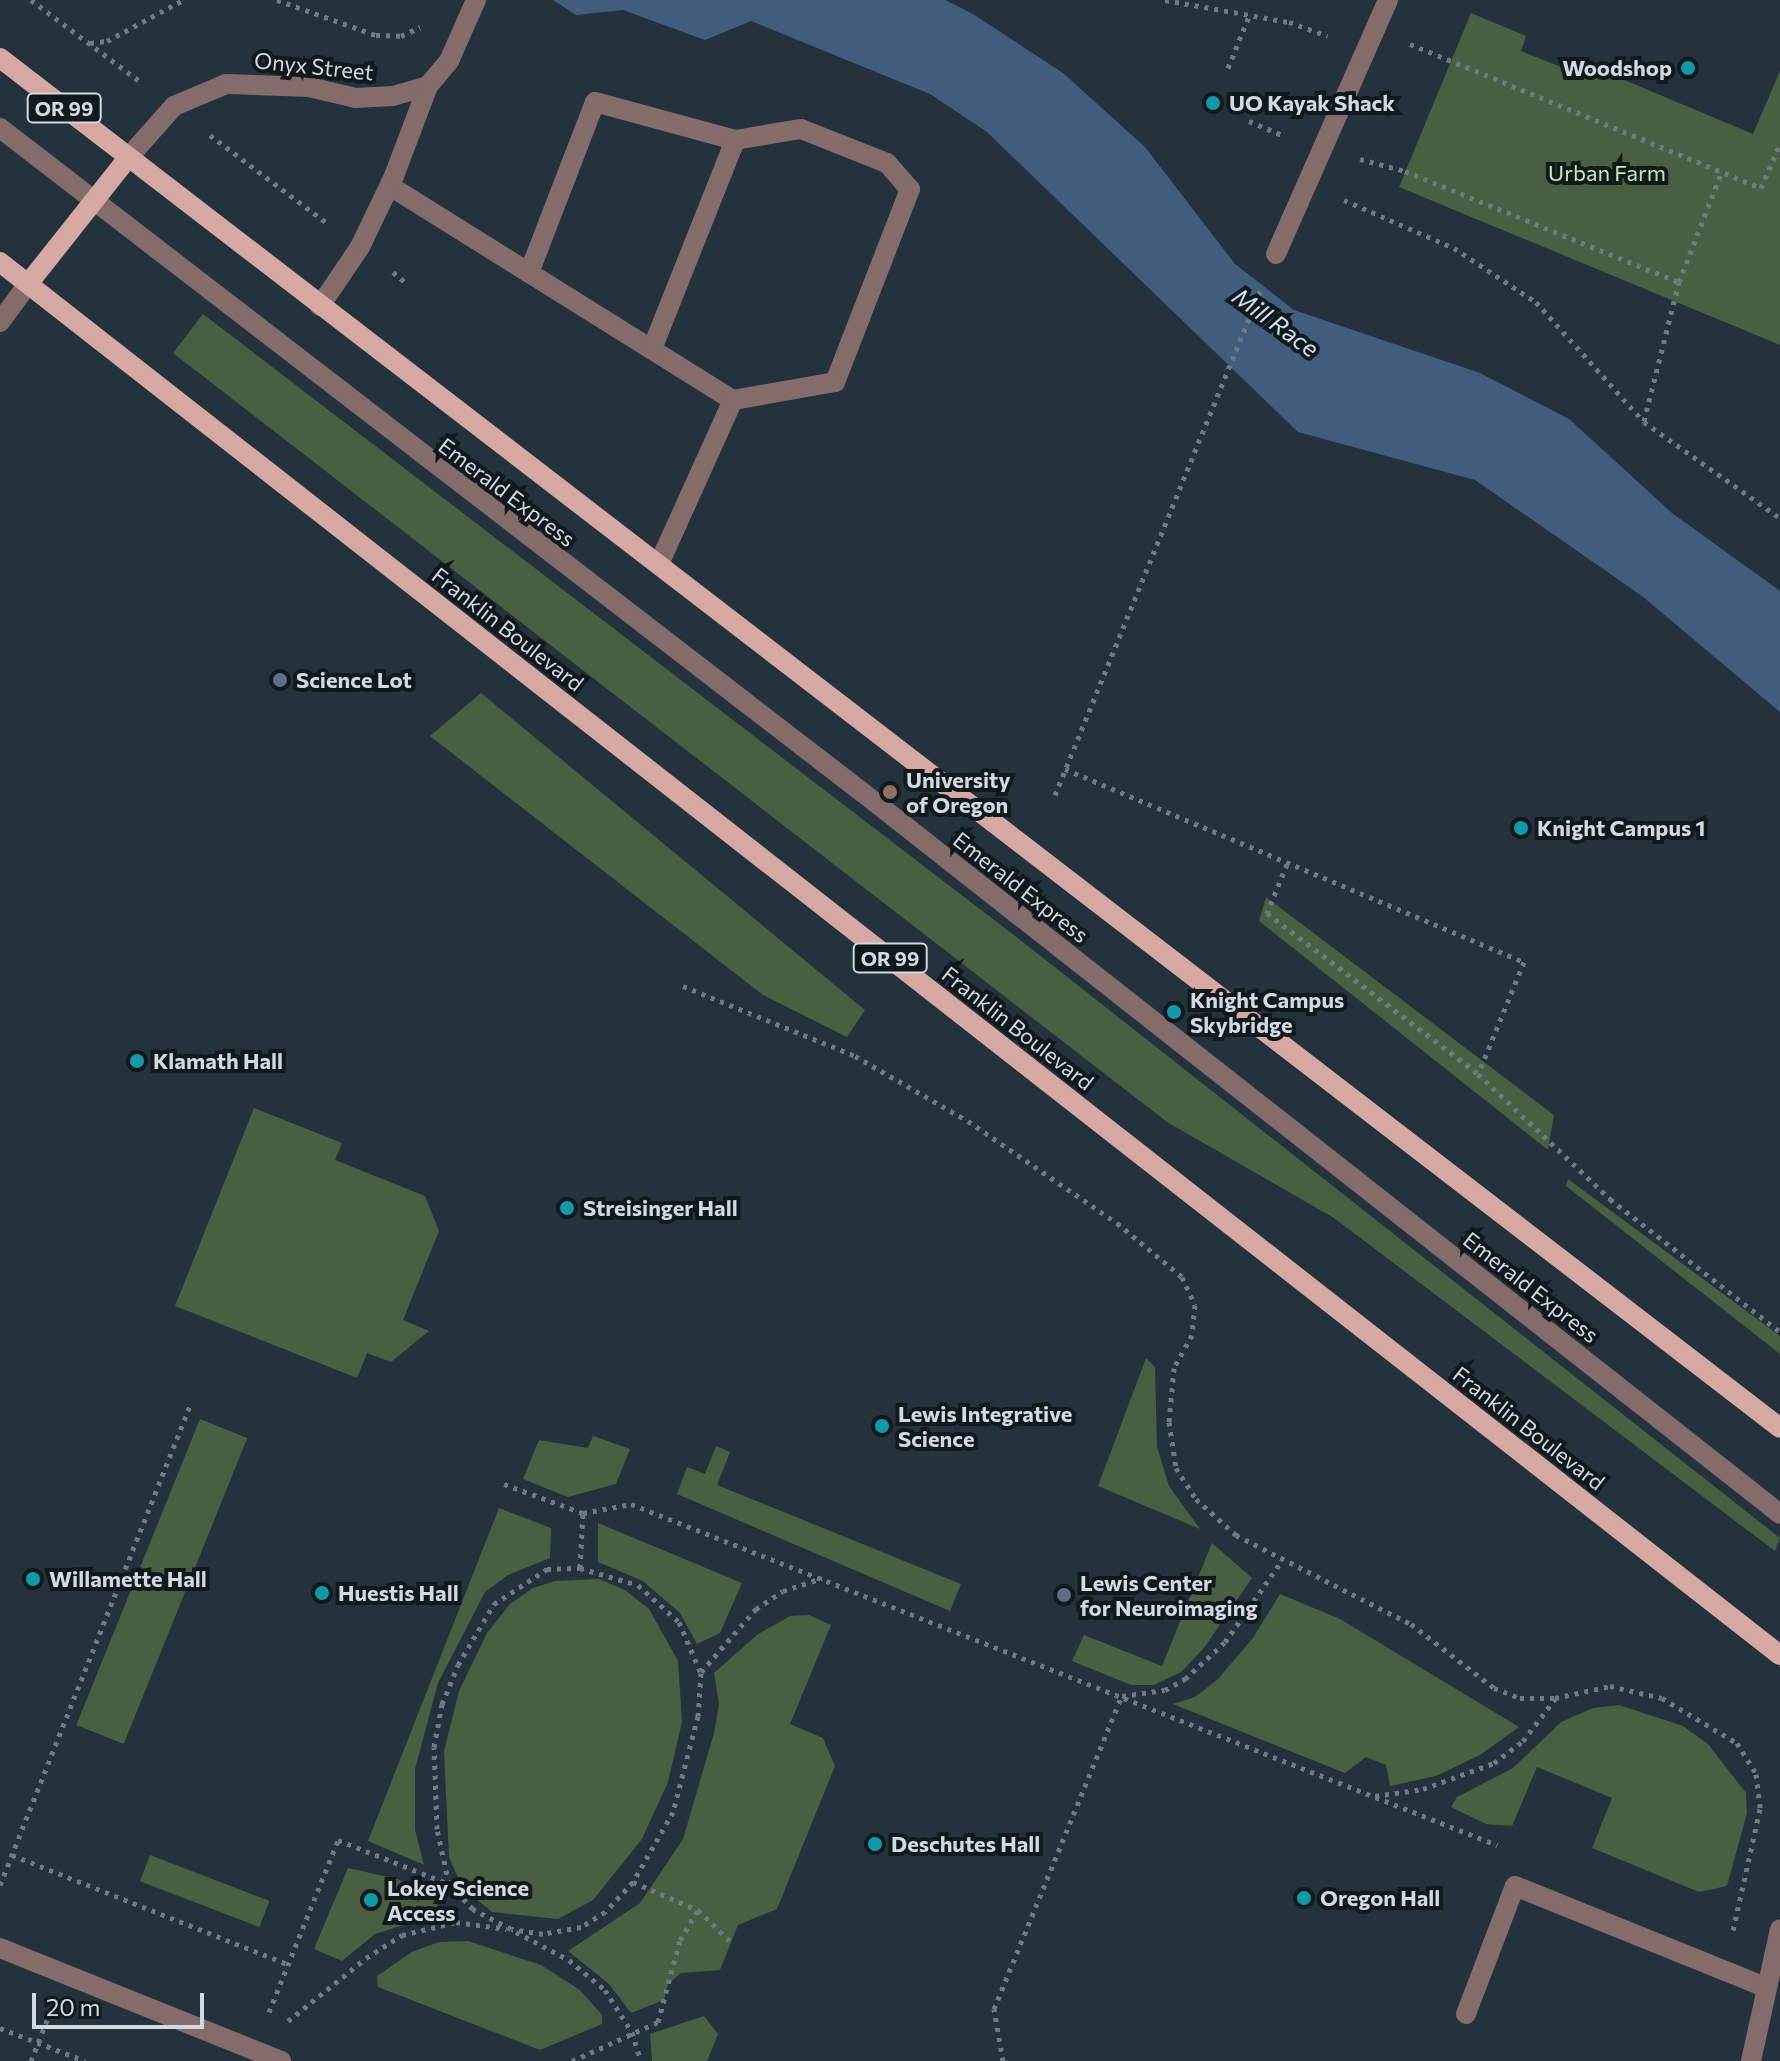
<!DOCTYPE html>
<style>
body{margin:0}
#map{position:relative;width:1780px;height:2061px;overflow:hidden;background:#23323c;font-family:Commissioner,sans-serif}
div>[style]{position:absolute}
.green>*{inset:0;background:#495f42;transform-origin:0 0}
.water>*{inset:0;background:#405d7e}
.path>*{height:5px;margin-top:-2.5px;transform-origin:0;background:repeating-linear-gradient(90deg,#6f7b84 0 4px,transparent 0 10px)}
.minor>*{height:20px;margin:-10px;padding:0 10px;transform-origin:10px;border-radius:10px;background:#836c6a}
.major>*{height:20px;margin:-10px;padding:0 10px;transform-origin:10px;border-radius:10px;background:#d6a8a4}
.dots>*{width:22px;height:22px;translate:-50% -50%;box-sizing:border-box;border:4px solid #12191d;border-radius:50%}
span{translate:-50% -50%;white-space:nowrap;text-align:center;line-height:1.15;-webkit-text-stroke:8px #12191d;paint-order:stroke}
.shield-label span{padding:2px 6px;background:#12191d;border:2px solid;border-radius:6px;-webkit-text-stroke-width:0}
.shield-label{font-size:20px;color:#d1dae1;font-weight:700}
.street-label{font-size:22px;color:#d1dae1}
.poi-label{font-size:22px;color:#d1dae1;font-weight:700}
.right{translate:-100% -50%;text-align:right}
.left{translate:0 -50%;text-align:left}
.park-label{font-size:22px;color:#bfeeb1}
.water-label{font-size:24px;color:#cee1f8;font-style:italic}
.scale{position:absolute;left:32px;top:1993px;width:172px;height:36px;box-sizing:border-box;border:4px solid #d1dae1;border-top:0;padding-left:10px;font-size:24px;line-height:28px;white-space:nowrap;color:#d1dae1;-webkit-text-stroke:6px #12191d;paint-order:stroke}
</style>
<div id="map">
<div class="green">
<div style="clip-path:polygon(1471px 13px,1526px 36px,1521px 51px,1586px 77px,1591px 66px,1753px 134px,1780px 71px,1780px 345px,1399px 187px)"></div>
<div style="clip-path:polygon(203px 314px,1019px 939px,1780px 1538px,1775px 1551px,1334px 1218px,1167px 1122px,173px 353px)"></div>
<div style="clip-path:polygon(481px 693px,865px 1010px,847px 1037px,763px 995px,430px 736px)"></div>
<div style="clip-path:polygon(1266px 897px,1554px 1115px,1548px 1150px,1259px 921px)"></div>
<div style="clip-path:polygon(254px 1108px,342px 1143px,335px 1160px,425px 1196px,439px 1231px,403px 1320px,429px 1331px,391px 1362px,367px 1353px,357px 1378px,175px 1306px)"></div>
<div style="clip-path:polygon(1568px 1179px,1780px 1336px,1780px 1354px,1566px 1186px)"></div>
<div style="clip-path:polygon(1146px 1358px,1155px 1367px,1157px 1447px,1169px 1486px,1200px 1529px,1098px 1486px)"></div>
<div style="left:200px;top:1419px;width:51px;height:330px;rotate:22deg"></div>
<div style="clip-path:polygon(593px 1436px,630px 1449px,616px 1484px,568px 1497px,523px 1479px,539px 1440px,588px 1448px)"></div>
<div style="clip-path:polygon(716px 1446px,730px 1452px,717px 1485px,961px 1584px,950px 1611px,677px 1494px,687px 1467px,705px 1474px)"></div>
<div style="clip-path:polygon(499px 1508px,551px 1528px,550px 1558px,508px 1575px,485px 1592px,438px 1683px,415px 1769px,415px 1830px,424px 1865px,368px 1841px)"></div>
<div style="clip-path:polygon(598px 1523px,742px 1583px,720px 1633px,697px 1644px,680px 1613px,643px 1581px,598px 1562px)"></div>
<div style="clip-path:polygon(1212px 1543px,1252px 1578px,1204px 1648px,1181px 1672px,1154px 1685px,1131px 1685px,1072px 1661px,1084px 1635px,1162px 1666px)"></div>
<div style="clip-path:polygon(599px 1579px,625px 1590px,649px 1609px,678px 1661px,682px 1722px,668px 1782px,642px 1839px,593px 1900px,558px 1919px,492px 1912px,462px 1887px,449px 1857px,444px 1751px,459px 1691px,487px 1633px,510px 1604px,533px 1588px,555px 1581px)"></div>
<div style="clip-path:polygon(1280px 1594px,1340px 1619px,1519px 1727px,1480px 1755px,1436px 1776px,1390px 1786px,1386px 1765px,1366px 1757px,1345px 1773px,1173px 1704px,1195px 1697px,1218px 1679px,1253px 1638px)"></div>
<div style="clip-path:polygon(809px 1615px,831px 1625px,790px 1724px,823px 1738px,835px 1766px,777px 1909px,738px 1925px,720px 1970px,681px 1973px,668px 1984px,664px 2000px,631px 2013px,609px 1984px,568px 1951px,640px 1903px,683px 1839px,714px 1733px,719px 1704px,714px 1673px,758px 1634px,790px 1616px)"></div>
<div style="clip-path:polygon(1619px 1705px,1683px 1726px,1708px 1744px,1746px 1793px,1747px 1813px,1727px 1886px,1699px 1892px,1592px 1848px,1612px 1798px,1537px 1767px,1512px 1826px,1486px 1824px,1451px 1807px,1457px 1797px,1513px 1768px,1561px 1722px,1593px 1708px)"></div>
<div style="left:150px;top:1855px;width:128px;height:28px;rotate:21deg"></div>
<div style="clip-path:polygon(348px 1868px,397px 1879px,436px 1897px,439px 1914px,375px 1934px,342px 1961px,314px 1949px)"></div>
<div style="clip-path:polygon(468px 1941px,541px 1965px,580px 1990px,602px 2015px,602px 2024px,540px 2050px,378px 1987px,377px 1976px,412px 1952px,439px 1942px)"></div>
<div style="clip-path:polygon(704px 2016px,718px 2034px,707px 2061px,652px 2061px,650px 2034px)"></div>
</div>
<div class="water">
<div style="clip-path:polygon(553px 0,945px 0,973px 14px,1063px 73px,1145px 147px,1235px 264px,1294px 310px,1480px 373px,1569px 419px,1672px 513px,1780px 591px,1780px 712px,1642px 596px,1475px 480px,1298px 432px,987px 132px,930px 94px,751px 21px,705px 40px,623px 10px,576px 15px)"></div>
</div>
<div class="path">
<div style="left:31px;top:0;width:139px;rotate:36.8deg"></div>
<div style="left:277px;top:0;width:105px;rotate:19.5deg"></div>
<div style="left:376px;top:35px;width:25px;rotate:2deg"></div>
<div style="left:401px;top:36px;width:21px;rotate:-25deg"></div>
<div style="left:1165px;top:0;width:126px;rotate:10.1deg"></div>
<div style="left:1289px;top:22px;width:41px;rotate:19.7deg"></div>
<div style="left:90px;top:43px;width:17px;rotate:-7deg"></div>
<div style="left:107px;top:41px;width:86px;rotate:-28.3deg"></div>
<div style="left:1410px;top:44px;width:379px;rotate:22.3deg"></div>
<div style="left:1761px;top:188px;width:48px;rotate:-66.6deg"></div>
<div style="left:1228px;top:68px;width:56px;rotate:-68deg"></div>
<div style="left:1249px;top:121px;width:39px;rotate:23deg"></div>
<div style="left:210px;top:135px;width:146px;rotate:36.9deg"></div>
<div style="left:1360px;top:159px;width:47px;rotate:14.9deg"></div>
<div style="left:1405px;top:171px;width:296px;rotate:22.1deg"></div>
<div style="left:1679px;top:282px;width:117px;rotate:-68.9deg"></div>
<div style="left:1344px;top:200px;width:120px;rotate:23.6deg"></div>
<div style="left:1454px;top:248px;width:98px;rotate:33.4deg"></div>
<div style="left:1536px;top:302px;width:161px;rotate:48deg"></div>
<div style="left:1644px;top:422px;width:166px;rotate:35.2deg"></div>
<div style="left:393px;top:272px;width:16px;rotate:40deg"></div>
<div style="left:1644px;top:421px;width:143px;rotate:-75.9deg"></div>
<div style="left:1065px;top:769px;width:498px;rotate:22.8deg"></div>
<div style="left:1524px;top:962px;width:121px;rotate:112.3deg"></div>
<div style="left:1055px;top:795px;width:546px;rotate:-67.85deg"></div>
<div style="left:1287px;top:864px;width:53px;rotate:112.2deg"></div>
<div style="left:1267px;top:913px;width:265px;rotate:37.3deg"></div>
<div style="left:1478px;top:1074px;width:182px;rotate:43.4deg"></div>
<div style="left:1610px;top:1199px;width:216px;rotate:38deg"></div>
<div style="left:683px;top:986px;width:186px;rotate:22.1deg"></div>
<div style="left:855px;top:1056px;width:130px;rotate:29.9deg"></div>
<div style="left:968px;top:1121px;width:181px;rotate:34.4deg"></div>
<div style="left:1117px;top:1223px;width:85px;rotate:39.7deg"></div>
<div style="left:1182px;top:1277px;width:31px;rotate:65deg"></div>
<div style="left:1195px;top:1305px;width:30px;rotate:96deg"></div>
<div style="left:1192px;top:1335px;width:38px;rotate:119deg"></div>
<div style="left:1174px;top:1368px;width:54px;rotate:95.3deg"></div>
<div style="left:1169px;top:1422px;width:47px;rotate:81.3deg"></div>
<div style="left:1176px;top:1468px;width:37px;rotate:57deg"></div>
<div style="left:1196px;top:1499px;width:54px;rotate:42deg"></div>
<div style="left:1236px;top:1535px;width:196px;rotate:27deg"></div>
<div style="left:1411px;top:1624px;width:105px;rotate:37.6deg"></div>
<div style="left:1494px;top:1688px;width:28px;rotate:21deg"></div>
<div style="left:1520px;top:1698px;width:35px"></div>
<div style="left:1555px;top:1698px;width:56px;rotate:-12.3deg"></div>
<div style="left:1610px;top:1686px;width:53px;rotate:13deg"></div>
<div style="left:1662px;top:1698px;width:87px;rotate:31deg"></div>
<div style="left:1737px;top:1743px;width:36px;rotate:58deg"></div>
<div style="left:1756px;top:1774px;width:35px;rotate:83deg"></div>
<div style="left:1760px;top:1809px;width:125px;rotate:102.5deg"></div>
<div style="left:504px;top:1484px;width:84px;rotate:20.2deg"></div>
<div style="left:583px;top:1513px;width:49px;rotate:-10.6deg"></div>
<div style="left:631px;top:1504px;width:931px;rotate:21.49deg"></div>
<div style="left:580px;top:1568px;width:60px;rotate:16.3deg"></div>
<div style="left:638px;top:1585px;width:55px;rotate:42.1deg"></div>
<div style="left:679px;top:1622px;width:56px;rotate:66.7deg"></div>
<div style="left:701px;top:1673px;width:43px;rotate:94deg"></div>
<div style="left:698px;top:1716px;width:99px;rotate:104.6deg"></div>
<div style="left:673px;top:1812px;width:81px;rotate:119.7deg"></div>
<div style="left:633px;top:1882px;width:41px;rotate:133deg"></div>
<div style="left:605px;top:1912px;width:28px;rotate:148deg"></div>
<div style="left:581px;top:1927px;width:39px;rotate:170deg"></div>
<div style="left:543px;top:1934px;width:32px;rotate:-171deg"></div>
<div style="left:511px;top:1929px;width:43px;rotate:-152.2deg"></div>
<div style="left:473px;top:1909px;width:35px;rotate:-134deg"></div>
<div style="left:449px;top:1884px;width:56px;rotate:-102.3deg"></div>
<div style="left:437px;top:1829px;width:82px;rotate:-92.1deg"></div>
<div style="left:434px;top:1747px;width:44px;rotate:-79.5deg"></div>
<div style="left:442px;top:1704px;width:42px;rotate:-67.7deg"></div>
<div style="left:458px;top:1665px;width:71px;rotate:-59.5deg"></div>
<div style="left:494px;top:1604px;width:64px;rotate:-33.4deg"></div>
<div style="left:547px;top:1569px;width:33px;rotate:-2deg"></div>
<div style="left:580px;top:1568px;width:55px;rotate:-86.9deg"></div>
<div style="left:701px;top:1672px;width:84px;rotate:-48.9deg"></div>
<div style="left:756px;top:1609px;width:32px;rotate:-34deg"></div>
<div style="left:783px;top:1591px;width:41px;rotate:-18.4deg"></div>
<div style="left:1375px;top:1796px;width:49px;rotate:-8.3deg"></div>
<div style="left:1423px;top:1789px;width:76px;rotate:-20.1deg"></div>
<div style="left:1494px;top:1763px;width:36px;rotate:-37deg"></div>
<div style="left:1523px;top:1741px;width:53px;rotate:-52.7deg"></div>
<div style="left:12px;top:1855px;width:297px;rotate:21.6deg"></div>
<div style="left:633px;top:1882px;width:71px;rotate:23.3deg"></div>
<div style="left:698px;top:1910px;width:46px;rotate:44.1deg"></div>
<div style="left:0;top:1885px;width:518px;rotate:-68.38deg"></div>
<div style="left:516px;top:1932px;width:60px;rotate:27.8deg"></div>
<div style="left:569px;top:1960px;width:47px;rotate:39.8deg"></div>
<div style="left:605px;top:1990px;width:50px;rotate:57.3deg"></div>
<div style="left:632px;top:2032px;width:30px;rotate:73deg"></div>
<div style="left:269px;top:2012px;width:185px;rotate:-68.1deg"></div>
<div style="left:338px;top:1840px;width:119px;rotate:21.6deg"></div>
<div style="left:288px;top:2021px;width:100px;rotate:-38.9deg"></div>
<div style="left:366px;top:1958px;width:43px;rotate:-32.6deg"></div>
<div style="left:402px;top:1935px;width:56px;rotate:-13.5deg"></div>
<div style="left:456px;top:1922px;width:51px;rotate:7.8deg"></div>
<div style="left:0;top:2028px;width:91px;rotate:21.2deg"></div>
<div style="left:31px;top:2061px;width:55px;rotate:-68.6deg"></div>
<div style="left:572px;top:2061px;width:94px;rotate:-24.4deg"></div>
<div style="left:658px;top:2022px;width:85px;rotate:-75deg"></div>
<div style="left:680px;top:1940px;width:35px;rotate:-59deg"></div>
<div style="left:1003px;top:2061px;width:53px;rotate:-99.8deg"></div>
<div style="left:994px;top:2009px;width:338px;rotate:-67.8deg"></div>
<div style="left:1122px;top:1696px;width:43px;rotate:-7.9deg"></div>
<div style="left:1165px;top:1690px;width:23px;rotate:-29deg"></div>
<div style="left:1185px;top:1679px;width:54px;rotate:-42.8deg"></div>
<div style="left:1225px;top:1642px;width:98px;rotate:-55deg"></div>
</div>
<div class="minor">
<div style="left:0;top:128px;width:1088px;rotate:37.61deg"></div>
<div style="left:862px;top:792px;width:1168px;rotate:38.18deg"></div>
<div style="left:127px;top:159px;width:71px;rotate:-48.4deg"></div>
<div style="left:174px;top:106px;width:56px;rotate:-22.9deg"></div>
<div style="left:226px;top:84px;width:83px;rotate:2.1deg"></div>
<div style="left:309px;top:87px;width:48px;rotate:13.2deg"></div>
<div style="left:356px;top:98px;width:37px;rotate:-3deg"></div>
<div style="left:393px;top:96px;width:36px;rotate:-16deg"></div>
<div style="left:390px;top:186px;width:404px;rotate:32deg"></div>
<div style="left:733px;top:400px;width:180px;rotate:114.3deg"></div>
<div style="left:1276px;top:254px;width:278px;rotate:-66.2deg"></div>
<div style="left:529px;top:273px;width:183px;rotate:-68.9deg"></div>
<div style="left:595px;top:102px;width:145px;rotate:15.2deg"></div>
<div style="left:735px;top:140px;width:67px;rotate:-9.5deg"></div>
<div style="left:801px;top:129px;width:92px;rotate:21.6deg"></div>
<div style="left:887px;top:163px;width:35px;rotate:49deg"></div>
<div style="left:910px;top:189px;width:207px;rotate:111.2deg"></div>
<div style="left:835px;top:382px;width:104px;rotate:170deg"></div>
<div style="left:320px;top:306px;width:71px;rotate:-55.9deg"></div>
<div style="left:360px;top:247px;width:79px;rotate:-64.4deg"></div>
<div style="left:394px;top:176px;width:96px;rotate:-69.3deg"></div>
<div style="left:428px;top:86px;width:33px;rotate:-50deg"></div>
<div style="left:449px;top:61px;width:67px;rotate:-66.1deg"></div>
<div style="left:0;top:322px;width:47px;rotate:-53.6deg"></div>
<div style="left:652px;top:349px;width:225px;rotate:-68.3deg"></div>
<div style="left:0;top:1948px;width:303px;rotate:21.9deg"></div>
<div style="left:1466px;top:2014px;width:137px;rotate:-69.1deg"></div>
<div style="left:1515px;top:1886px;width:272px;rotate:22deg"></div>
<div style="left:1751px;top:2061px;width:135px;rotate:-77.6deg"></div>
</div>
<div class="major">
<div style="left:0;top:58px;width:2246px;rotate:37.58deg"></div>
<div style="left:0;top:262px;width:2260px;rotate:38.05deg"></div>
<div style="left:28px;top:284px;width:159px;rotate:-51.6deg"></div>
</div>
<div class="dots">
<div style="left:1688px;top:68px;background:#0f9aa8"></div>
<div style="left:1213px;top:103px;background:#0f9aa8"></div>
<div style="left:280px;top:680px;background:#5c6f8a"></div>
<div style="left:890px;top:792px;background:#8d6e63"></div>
<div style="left:1521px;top:828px;background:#0f9aa8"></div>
<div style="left:1174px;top:1012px;background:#0f9aa8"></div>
<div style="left:137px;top:1061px;background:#0f9aa8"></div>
<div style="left:567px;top:1208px;background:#0f9aa8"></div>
<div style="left:882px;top:1426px;background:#0f9aa8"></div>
<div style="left:33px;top:1579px;background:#0f9aa8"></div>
<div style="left:322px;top:1593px;background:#0f9aa8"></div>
<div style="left:1064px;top:1595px;background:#5c6f8a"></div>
<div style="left:875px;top:1844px;background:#0f9aa8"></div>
<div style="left:1304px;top:1898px;background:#0f9aa8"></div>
<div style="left:371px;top:1900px;background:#0f9aa8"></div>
</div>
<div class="shield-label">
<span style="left:64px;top:108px">OR 99</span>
<span style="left:890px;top:958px">OR 99</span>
</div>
<div class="street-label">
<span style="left:314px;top:66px;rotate:6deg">Onyx Street</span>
<span style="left:507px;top:492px;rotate:37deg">Emerald Express</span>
<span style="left:508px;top:629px;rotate:38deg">Franklin Boulevard</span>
<span style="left:1021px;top:887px;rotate:38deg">Emerald Express</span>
<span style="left:1018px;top:1028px;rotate:38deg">Franklin Boulevard</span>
<span style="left:1531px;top:1287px;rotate:38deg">Emerald Express</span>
<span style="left:1529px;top:1428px;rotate:38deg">Franklin Boulevard</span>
</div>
<div class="poi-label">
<span class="right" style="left:1672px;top:68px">Woodshop</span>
<span class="left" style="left:1229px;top:103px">UO Kayak Shack</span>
<span class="left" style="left:296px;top:680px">Science Lot</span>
<span class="left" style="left:906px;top:792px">University<br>of Oregon</span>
<span class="left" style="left:1537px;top:828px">Knight Campus 1</span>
<span class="left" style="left:1190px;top:1012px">Knight Campus<br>Skybridge</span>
<span class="left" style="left:153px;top:1061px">Klamath Hall</span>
<span class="left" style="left:583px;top:1208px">Streisinger Hall</span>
<span class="left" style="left:898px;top:1426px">Lewis Integrative<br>Science</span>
<span class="left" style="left:49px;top:1579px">Willamette Hall</span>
<span class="left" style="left:1080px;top:1595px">Lewis Center<br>for Neuroimaging</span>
<span class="left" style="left:338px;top:1593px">Huestis Hall</span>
<span class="left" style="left:891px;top:1844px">Deschutes Hall</span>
<span class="left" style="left:387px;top:1900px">Lokey Science<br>Access</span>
<span class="left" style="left:1320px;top:1898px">Oregon Hall</span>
</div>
<div class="park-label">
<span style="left:1607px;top:173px">Urban Farm</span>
</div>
<div class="water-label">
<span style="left:1276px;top:322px;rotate:36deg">Mill Race</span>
</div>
<div class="scale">20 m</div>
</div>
